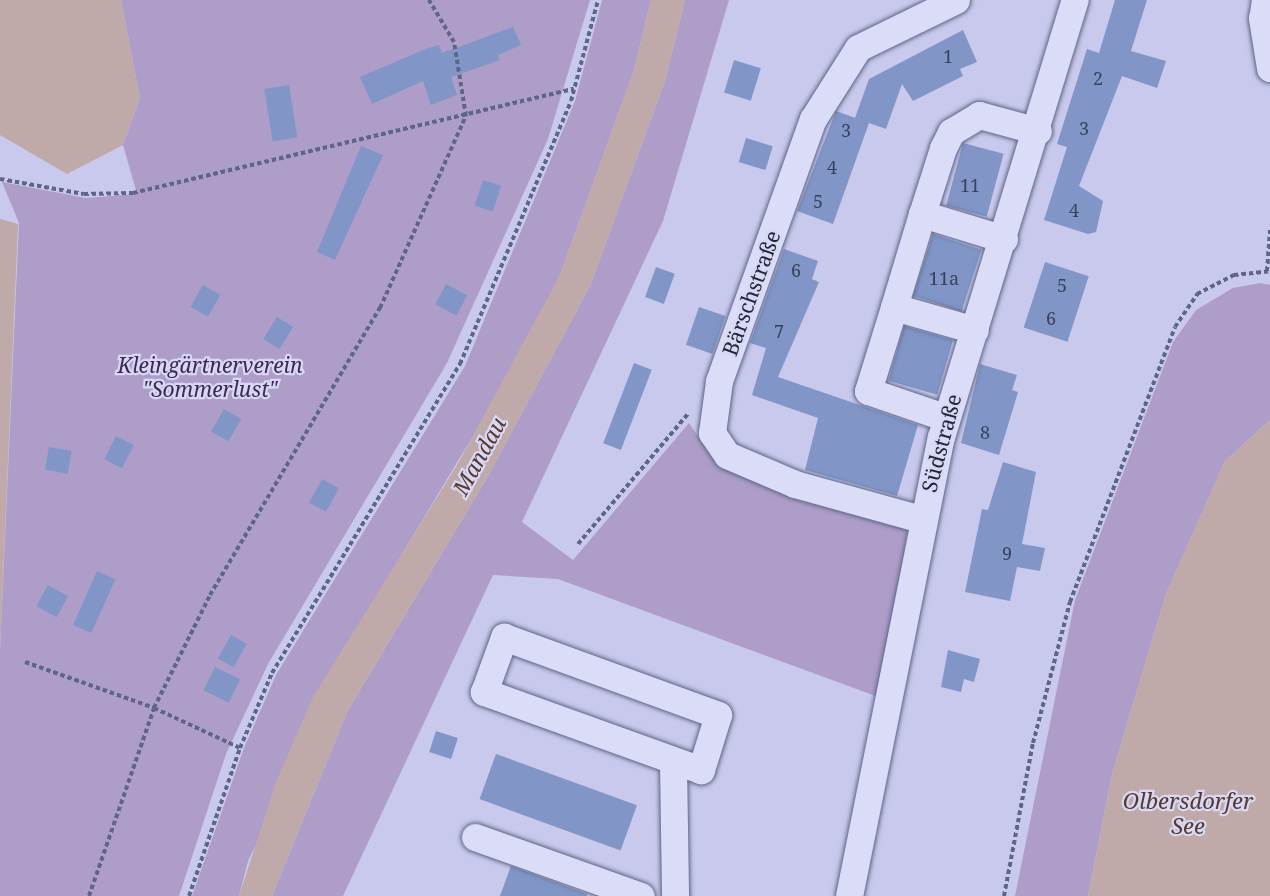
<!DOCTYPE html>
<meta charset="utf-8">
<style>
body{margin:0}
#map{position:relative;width:1270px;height:896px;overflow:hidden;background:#c8c9ec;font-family:"Noto Serif",serif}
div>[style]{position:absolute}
.green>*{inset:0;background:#ae9dc9}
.water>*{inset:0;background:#c0a9a9}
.building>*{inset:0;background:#8196c7;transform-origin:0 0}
.path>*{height:4px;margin-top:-2px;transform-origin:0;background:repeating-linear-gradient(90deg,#5e6687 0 4.5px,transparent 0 7.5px)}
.roads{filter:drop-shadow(0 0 2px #5e6687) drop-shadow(0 0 2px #5e6687)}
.minor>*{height:27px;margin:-13.5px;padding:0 13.5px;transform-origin:13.5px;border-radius:13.5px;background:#dbdcf7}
span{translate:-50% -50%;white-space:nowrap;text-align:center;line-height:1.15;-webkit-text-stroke:4.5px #d8d8f4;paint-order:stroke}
.number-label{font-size:18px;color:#39425c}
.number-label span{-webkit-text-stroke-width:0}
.street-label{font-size:21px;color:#212638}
.park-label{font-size:21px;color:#3f2953;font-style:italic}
.water-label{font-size:22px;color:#573931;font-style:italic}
</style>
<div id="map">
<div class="green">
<div style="clip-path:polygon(121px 0,590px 0,548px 139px,447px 363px,268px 664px,226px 754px,179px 896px,0 896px,0 650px,19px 223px,2px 182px,86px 198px,137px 194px,123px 145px,140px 98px)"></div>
<div style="clip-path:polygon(602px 0,651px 0,634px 70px,560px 275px,512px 371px,369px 609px,248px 861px,239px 896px,192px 896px,244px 748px,276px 675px,465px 366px,575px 101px)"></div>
<div style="clip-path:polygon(685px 0,729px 0,663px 221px,522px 522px,573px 560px,689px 423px,713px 459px,746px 478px,908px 528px,881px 698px,558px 579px,493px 575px,343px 896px,272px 896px,348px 710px,487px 478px,590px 286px,665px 81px)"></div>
<div style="clip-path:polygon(1260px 283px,1270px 285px,1270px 420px,1225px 461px,1166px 594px,1112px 774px,1088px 896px,1015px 896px,1075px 600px,1173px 342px,1196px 310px,1233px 288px)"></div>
</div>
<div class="water">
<div style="clip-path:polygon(0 0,121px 0,140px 98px,123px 145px,67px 174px,0 135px)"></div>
<div style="clip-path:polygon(651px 0,685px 0,665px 81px,590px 286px,487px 478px,348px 710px,272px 896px,239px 896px,276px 782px,313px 697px,457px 465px,560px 275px,634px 70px)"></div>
<div style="clip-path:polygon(0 219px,18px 224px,0 650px)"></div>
<div style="clip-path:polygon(1270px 420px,1270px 896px,1088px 896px,1112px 774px,1166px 594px,1225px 461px)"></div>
</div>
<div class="building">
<div style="clip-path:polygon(1115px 0,1147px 0,1131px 51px,1166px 61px,1157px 88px,1122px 76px,1079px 186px,1103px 201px,1096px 232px,1088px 234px,1044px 220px,1067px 147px,1057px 144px,1087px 49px,1099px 53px)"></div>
<div style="clip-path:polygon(513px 27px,521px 45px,498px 55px,500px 60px,451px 77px,457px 95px,431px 105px,423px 81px,372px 104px,360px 77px,428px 48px,439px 45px,442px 53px)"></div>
<div style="clip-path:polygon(963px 30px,977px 62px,960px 69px,963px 76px,913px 101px,902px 84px,886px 129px,869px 123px,833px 224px,797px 211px,836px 111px,861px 120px,855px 118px,869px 79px)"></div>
<div style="left:734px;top:60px;width:28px;height:34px;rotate:17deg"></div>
<div style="left:289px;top:85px;width:53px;height:25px;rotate:81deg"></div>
<div style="left:746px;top:138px;width:28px;height:25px;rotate:17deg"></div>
<div style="left:963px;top:143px;width:42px;height:65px;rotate:15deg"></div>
<div style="clip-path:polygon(361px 146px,383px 155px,335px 260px,317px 252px)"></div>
<div style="left:483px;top:180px;width:19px;height:27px;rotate:18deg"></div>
<div style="left:933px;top:234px;width:51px;height:65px;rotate:18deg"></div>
<div style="clip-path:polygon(784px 249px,818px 261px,812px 279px,819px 282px,778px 377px,918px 425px,897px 496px,805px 470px,818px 418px,752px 395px,766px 348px,750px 343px)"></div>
<div style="left:1045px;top:262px;width:46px;height:69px;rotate:18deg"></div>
<div style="left:656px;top:267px;width:20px;height:32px;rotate:20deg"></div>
<div style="left:446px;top:284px;width:24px;height:23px;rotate:28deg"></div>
<div style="left:203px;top:285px;width:20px;height:25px;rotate:30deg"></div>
<div style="left:699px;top:307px;width:28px;height:40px;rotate:19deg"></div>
<div style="left:277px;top:317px;width:19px;height:26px;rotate:32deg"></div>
<div style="left:904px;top:326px;width:51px;height:57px;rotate:16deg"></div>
<div style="left:634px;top:363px;width:19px;height:86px;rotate:21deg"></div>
<div style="clip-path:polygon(980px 364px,1017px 375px,1012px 390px,1018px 392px,999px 455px,961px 443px)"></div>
<div style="left:224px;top:409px;width:20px;height:26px;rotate:30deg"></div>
<div style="left:116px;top:436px;width:20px;height:26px;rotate:27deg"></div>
<div style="left:49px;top:447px;width:23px;height:23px;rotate:10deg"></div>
<div style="clip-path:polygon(1003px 462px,1036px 472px,1022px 544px,1045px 548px,1040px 571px,1017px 567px,1010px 601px,965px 592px,982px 509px,988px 510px)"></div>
<div style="left:322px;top:479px;width:19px;height:27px;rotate:28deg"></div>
<div style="left:97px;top:571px;width:20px;height:59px;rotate:24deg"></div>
<div style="left:48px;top:585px;width:23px;height:24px;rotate:29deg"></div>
<div style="left:231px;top:635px;width:18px;height:27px;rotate:29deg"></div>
<div style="clip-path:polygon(948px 650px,980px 659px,974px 682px,964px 679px,961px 692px,941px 687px)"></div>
<div style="left:215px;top:667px;width:28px;height:26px;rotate:26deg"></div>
<div style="left:436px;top:731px;width:23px;height:22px;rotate:18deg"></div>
<div style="left:496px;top:754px;width:150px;height:48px;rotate:20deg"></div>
<div style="clip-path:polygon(511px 866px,587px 894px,587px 896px,500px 896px)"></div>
</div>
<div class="path">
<div style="left:0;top:179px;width:85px;rotate:10.1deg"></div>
<div style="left:84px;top:194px;width:49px;rotate:-1.2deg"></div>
<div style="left:133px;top:193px;width:453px;rotate:-13.3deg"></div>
<div style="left:1267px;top:271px;width:41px;rotate:-85.8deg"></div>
<div style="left:578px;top:544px;width:170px;rotate:-49.8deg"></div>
<div style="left:25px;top:662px;width:137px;rotate:19.6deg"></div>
<div style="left:154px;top:708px;width:95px;rotate:24.9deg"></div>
<div style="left:89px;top:896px;width:199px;rotate:-70.9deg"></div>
<div style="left:154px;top:708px;width:126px;rotate:-63.6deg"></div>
<div style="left:210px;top:595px;width:334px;rotate:-59.4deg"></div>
<div style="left:380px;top:308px;width:210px;rotate:-65.9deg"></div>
<div style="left:466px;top:116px;width:75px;rotate:-99.2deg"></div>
<div style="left:454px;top:42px;width:49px;rotate:-120.8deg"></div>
<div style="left:189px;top:896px;width:157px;rotate:-71deg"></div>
<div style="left:240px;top:748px;width:82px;rotate:-66.9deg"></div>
<div style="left:272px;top:673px;width:362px;rotate:-58.7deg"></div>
<div style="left:460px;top:364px;width:285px;rotate:-67.1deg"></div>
<div style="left:571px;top:101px;width:105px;rotate:-75deg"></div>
<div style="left:1004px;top:896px;width:156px;rotate:-79.3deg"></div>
<div style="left:1033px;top:743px;width:146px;rotate:-75.3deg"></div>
<div style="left:1070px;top:602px;width:294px;rotate:-69.1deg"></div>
<div style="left:1175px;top:327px;width:40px;rotate:-56deg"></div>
<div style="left:1197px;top:294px;width:42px;rotate:-27.2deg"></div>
<div style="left:1234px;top:275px;width:36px;rotate:-6deg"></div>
</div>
<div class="roads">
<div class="minor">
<div style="left:1265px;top:0;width:18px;rotate:99deg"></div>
<div style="left:1262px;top:18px;width:51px;rotate:80.9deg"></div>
<div style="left:922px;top:214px;width:97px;rotate:106.8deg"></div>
<div style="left:894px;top:307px;width:84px;rotate:15.9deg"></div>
<div style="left:1004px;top:239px;width:86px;rotate:-163deg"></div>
<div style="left:922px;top:214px;width:69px;rotate:-72.3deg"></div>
<div style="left:943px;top:148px;width:18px;rotate:-63deg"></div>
<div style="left:951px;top:132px;width:33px;rotate:-31deg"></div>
<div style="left:979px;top:115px;width:61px;rotate:15.2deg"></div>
<div style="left:894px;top:307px;width:88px;rotate:107.2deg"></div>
<div style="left:868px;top:391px;width:83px;rotate:18.9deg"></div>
<div style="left:921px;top:519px;width:131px;rotate:-164.5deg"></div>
<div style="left:795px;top:484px;width:74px;rotate:-156.9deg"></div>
<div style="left:727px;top:455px;width:27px;rotate:-124deg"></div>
<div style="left:712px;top:433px;width:52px;rotate:-82.3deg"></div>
<div style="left:719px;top:381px;width:278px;rotate:-70.3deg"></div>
<div style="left:813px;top:119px;width:84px;rotate:-57.6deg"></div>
<div style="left:858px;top:48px;width:109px;rotate:-26.1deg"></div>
<div style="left:504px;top:637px;width:228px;rotate:20deg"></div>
<div style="left:718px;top:715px;width:58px;rotate:107.2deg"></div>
<div style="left:701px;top:770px;width:231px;rotate:-160.2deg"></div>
<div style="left:484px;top:692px;width:59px;rotate:-70deg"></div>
<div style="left:673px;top:764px;width:132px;rotate:89.1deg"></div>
<div style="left:475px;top:837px;width:176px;rotate:19.6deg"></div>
<div style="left:849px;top:896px;width:468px;rotate:-78.7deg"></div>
<div style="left:941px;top:437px;width:457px;rotate:-73deg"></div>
</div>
</div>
<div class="number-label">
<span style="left:948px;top:56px">1</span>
<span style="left:1098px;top:78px">2</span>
<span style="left:1084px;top:128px">3</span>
<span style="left:846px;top:130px">3</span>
<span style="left:832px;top:167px">4</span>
<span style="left:970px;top:185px">11</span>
<span style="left:818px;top:201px">5</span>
<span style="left:1074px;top:210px">4</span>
<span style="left:796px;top:270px">6</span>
<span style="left:944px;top:278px">11a</span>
<span style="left:1062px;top:285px">5</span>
<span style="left:1051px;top:318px">6</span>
<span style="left:779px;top:331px">7</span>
<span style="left:985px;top:432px">8</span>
<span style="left:1007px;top:553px">9</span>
</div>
<div class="street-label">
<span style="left:751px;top:293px;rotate:-70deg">Bärschstraße</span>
<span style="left:941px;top:443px;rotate:-75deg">Südstraße</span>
</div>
<div class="park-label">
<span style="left:210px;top:377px">Kleingärtnerverein<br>"Sommerlust"</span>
</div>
<div class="water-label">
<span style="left:479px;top:456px;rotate:-61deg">Mandau</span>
<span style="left:1188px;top:813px">Olbersdorfer<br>See</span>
</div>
</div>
